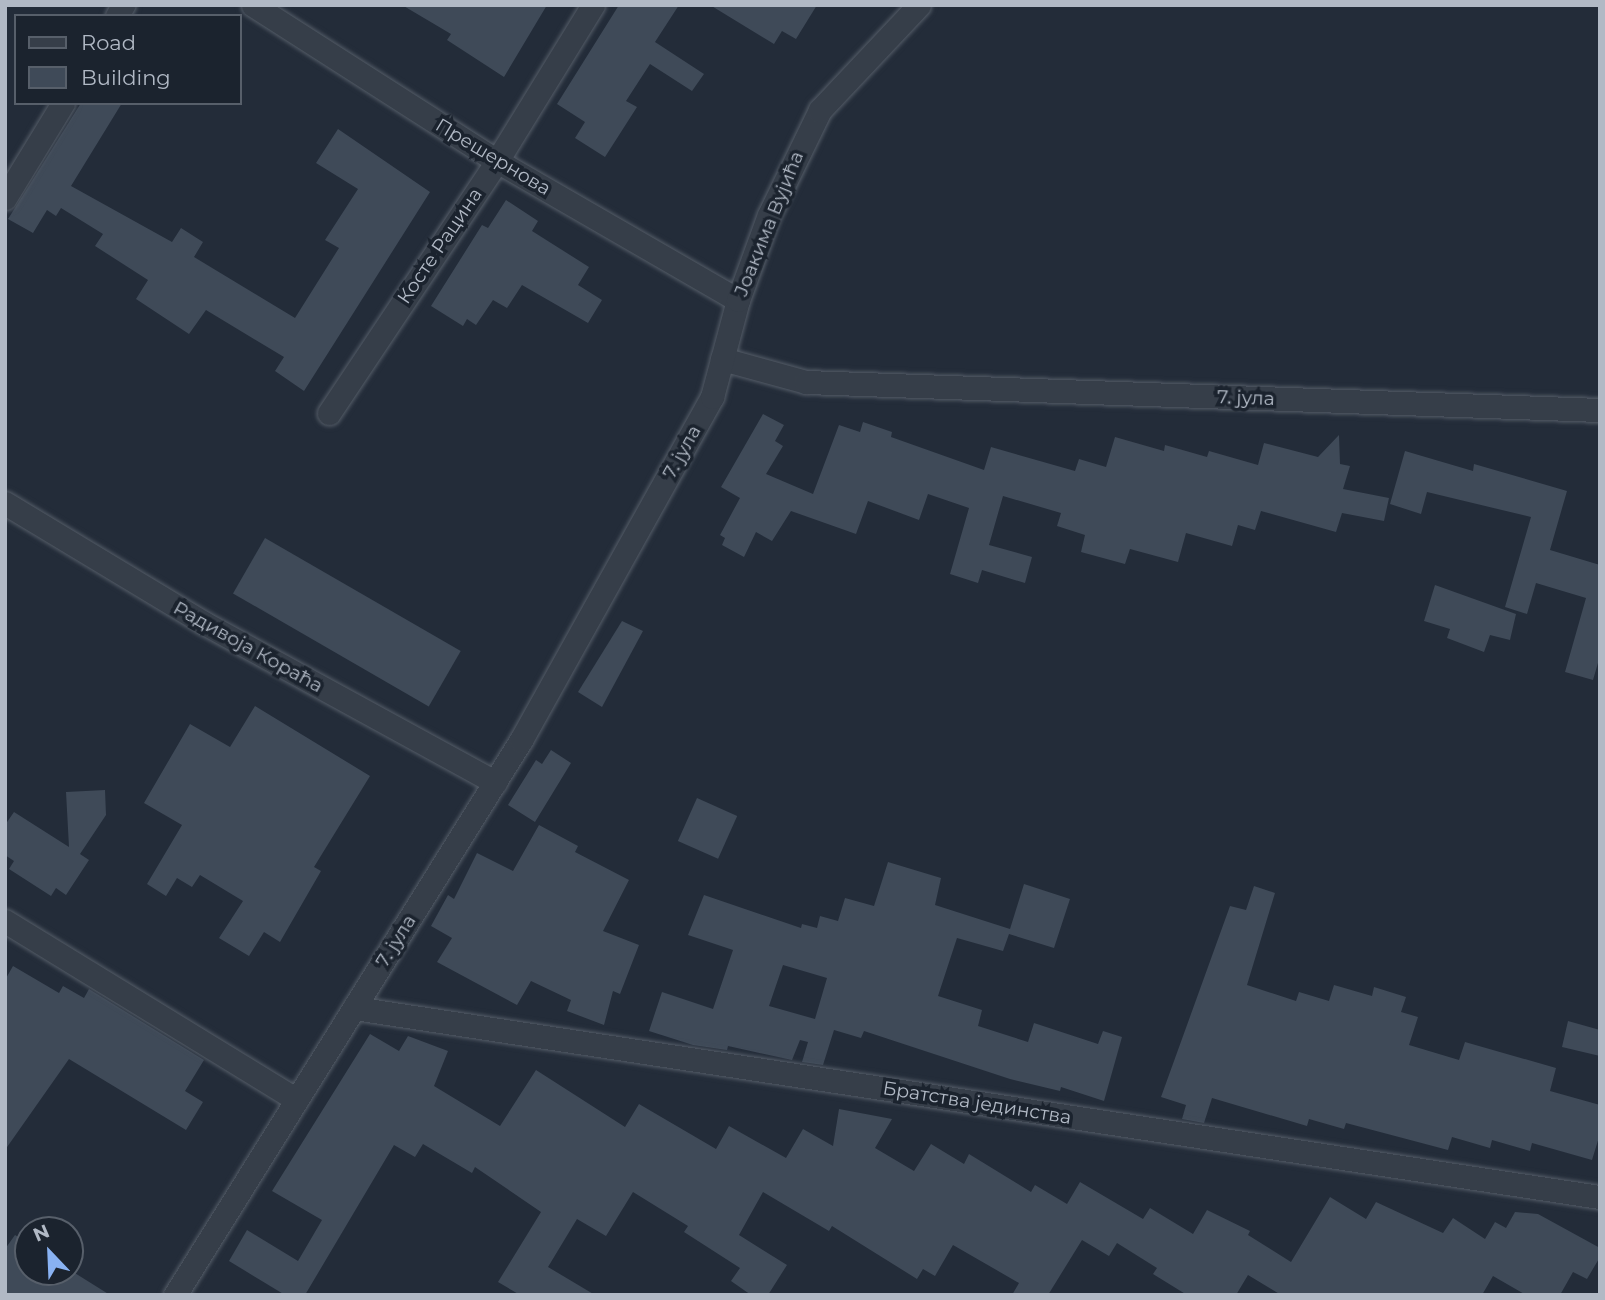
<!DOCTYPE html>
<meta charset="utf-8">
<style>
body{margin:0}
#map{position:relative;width:1605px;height:1300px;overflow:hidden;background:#232c39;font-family:Montserrat,sans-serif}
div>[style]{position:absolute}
.building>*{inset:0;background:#3f4a58;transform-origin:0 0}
.roads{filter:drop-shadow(0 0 2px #545c67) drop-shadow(0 0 2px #545c67)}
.minor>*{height:23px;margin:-11.5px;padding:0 11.5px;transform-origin:11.5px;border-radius:11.5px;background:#363e49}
span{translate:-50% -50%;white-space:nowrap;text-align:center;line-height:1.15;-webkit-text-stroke:7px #1b232e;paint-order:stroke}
.street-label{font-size:19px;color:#b1b9c5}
.frame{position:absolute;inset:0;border:7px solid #b1b9c5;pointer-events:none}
.legend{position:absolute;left:14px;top:14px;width:228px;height:91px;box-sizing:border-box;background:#1b232e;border:2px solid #575f6a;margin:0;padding:9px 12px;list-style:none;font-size:21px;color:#b1b9c5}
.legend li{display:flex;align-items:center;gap:14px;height:35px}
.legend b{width:35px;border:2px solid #575f6a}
.north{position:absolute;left:14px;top:1216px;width:70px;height:70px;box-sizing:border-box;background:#1b232e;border:2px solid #575f6a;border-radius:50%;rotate:337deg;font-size:19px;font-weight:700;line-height:28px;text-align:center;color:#b1b9c5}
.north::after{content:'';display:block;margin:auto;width:24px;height:32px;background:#89b2f2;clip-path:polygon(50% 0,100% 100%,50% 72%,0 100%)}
</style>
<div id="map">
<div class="building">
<div style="clip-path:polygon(402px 5px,547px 5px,504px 77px,447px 40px,451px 34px)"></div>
<div style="clip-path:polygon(619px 5px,679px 5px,655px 42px,704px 74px,692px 91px,650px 64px,626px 101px,637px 107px,605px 157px,575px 138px,585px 122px,557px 104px)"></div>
<div style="clip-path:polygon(710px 5px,817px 5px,796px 39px,782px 31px,774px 44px)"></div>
<div style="clip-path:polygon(81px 103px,122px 103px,71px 186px,172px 242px,181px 228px,203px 242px,194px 257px,295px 318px,339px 248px,325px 240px,358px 189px,316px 163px,338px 129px,430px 192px,304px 391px,275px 371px,284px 357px,206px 310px,189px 334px,136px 299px,148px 280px,95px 246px,103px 234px,61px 208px,56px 216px,47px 210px,33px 233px,8px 219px)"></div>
<div style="clip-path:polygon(506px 200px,538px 221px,532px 231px,589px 267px,578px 285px,602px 300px,588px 323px,522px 285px,507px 308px,493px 300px,476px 325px,467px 319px,463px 326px,431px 306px,482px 225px,488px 228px)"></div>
<div style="clip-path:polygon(763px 414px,784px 425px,775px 441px,783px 446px,766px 474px,813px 494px,839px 425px,860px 432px,863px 422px,892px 432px,891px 437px,984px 470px,991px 447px,1075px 471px,1079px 459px,1106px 467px,1115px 437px,1164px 451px,1165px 445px,1207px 457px,1209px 451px,1258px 465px,1264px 443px,1318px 457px,1339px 435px,1340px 464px,1350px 466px,1343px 489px,1389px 498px,1384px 521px,1342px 513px,1336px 532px,1261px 511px,1255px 530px,1238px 525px,1232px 546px,1186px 533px,1178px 562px,1130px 549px,1125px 564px,1081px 552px,1085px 535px,1057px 526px,1061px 513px,1003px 496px,989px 545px,1032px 557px,1025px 583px,982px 570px,978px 583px,950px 574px,969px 508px,928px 494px,919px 520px,868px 501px,856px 534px,791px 511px,772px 541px,756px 532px,744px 557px,722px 545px,725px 538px,720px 535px,740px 498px,721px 487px)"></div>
<div style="clip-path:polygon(1405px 451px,1473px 471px,1474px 464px,1567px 491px,1550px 550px,1600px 565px,1600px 656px,1593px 680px,1565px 672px,1586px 598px,1536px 583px,1527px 614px,1505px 607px,1531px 517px,1427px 492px,1421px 514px,1390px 504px)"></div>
<div style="left:265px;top:538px;width:226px;height:64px;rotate:30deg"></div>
<div style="clip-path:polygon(1435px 585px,1516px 614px,1510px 640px,1490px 635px,1484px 652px,1447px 638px,1450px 629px,1424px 621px)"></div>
<div style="clip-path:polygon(622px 621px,643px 631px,602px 707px,578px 692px)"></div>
<div style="clip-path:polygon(255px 706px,370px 776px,314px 867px,321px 871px,280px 942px,264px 932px,249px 956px,219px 938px,243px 901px,200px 875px,192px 887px,177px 878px,166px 896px,147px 884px,182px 825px,144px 803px,190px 724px,230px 747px)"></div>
<div style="clip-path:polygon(551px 750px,571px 763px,535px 822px,508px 805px,536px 760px,542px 764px)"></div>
<div style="clip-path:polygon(105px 790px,106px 815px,80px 854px,89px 860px,66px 895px,56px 888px,51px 896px,9px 869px,14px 861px,5px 855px,5px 825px,14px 812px,69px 847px,66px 792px)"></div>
<div style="left:697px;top:798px;width:44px;height:47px;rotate:24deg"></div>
<div style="clip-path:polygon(539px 825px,578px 846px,575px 852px,629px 880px,603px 931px,639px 945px,620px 994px,613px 991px,604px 1025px,567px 1011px,571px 1000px,531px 981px,517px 1005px,437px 962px,452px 938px,431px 926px,448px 895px,454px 899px,477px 853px,513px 871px)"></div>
<div style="clip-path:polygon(evenodd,888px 862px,941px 878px,935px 905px,1010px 929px,1024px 884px,1070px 899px,1054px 948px,1009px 934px,1003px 951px,957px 938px,938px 996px,982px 1010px,978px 1026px,1028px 1042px,1034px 1023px,1098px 1044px,1103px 1031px,1122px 1037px,1104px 1101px,1061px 1087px,1060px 1091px,1010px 1079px,864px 1031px,861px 1038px,834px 1030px,823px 1065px,802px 1062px,808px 1042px,800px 1040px,792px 1060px,728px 1046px,727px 1050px,693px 1045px,649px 1031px,662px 992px,713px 1009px,733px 950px,688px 935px,704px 895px,801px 928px,802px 924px,817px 928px,820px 916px,838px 921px,845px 898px,874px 906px,888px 862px,783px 965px,827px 978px,815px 1019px,769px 1006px,783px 965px)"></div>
<div style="clip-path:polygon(1254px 886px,1275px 893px,1247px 985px,1296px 1001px,1299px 992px,1329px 1001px,1334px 985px,1372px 996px,1374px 987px,1406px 997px,1401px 1012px,1418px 1017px,1409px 1045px,1459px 1060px,1465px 1042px,1556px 1068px,1550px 1091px,1600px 1105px,1600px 1134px,1592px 1160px,1532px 1143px,1530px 1151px,1492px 1140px,1490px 1148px,1452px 1137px,1448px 1150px,1346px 1123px,1344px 1129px,1309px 1119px,1307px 1126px,1212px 1098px,1204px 1123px,1182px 1119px,1186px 1105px,1161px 1097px,1230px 906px,1246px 910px)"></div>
<div style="clip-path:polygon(13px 966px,59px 993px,63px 986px,84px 998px,89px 989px,204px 1060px,185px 1091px,203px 1102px,186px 1130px,69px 1059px,5px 1150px,5px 980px)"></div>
<div style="clip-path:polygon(1568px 1021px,1600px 1030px,1600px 1056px,1562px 1047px)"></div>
<div style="clip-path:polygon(370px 1034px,399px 1051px,408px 1036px,448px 1051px,434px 1086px,500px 1126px,536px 1070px,625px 1127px,639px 1104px,716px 1149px,729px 1126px,786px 1158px,803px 1129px,833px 1146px,839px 1109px,892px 1119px,875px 1148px,914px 1171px,931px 1144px,964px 1164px,969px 1154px,1031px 1192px,1035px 1185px,1067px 1204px,1080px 1182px,1143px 1219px,1150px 1208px,1193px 1234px,1207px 1210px,1250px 1231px,1248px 1235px,1291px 1262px,1330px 1197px,1366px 1219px,1376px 1202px,1443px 1233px,1453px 1218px,1485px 1239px,1495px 1222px,1506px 1228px,1515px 1212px,1538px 1214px,1600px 1248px,1600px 1257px,1587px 1279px,1573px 1272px,1560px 1295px,1526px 1295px,1493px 1276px,1482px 1295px,1281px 1295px,1248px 1275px,1236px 1295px,1187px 1295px,1153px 1274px,1157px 1268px,1117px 1243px,1109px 1256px,1082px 1240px,1048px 1295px,1012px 1295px,1019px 1283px,953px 1245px,935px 1276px,923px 1269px,917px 1279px,832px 1226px,829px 1231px,763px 1192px,739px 1235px,787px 1265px,768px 1295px,751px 1295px,731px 1281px,740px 1268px,684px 1232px,688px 1226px,633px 1192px,606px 1236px,577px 1219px,548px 1267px,595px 1295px,520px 1295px,498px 1282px,541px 1212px,475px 1167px,472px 1173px,423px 1144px,415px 1157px,394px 1145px,305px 1295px,285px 1295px,229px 1261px,247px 1230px,298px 1261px,322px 1220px,272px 1191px)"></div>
<div style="clip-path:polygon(15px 1235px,28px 1243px,28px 1272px,70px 1270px,110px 1295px,5px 1295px,5px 1249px)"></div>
</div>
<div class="roads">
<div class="minor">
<div style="left:253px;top:5px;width:290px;rotate:32.6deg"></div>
<div style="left:497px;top:161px;width:278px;rotate:30deg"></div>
<div style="left:117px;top:16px;width:13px;rotate:-61deg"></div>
<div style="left:5px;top:198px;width:111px;rotate:-58.6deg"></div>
<div style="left:722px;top:359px;width:87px;rotate:15.3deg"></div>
<div style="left:806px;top:382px;width:794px;rotate:2.02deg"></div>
<div style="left:329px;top:413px;width:303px;rotate:-56.3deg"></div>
<div style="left:497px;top:161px;width:183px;rotate:-58.4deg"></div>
<div style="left:5px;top:503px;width:232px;rotate:31.1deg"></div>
<div style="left:204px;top:623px;width:332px;rotate:28.7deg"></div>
<div style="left:5px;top:921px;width:342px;rotate:31.5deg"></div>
<div style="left:354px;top:1008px;width:1260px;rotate:8.63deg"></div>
<div style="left:175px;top:1295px;width:654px;rotate:-58.06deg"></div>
<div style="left:521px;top:740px;width:393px;rotate:-60.9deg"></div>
<div style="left:712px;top:397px;width:100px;rotate:-75deg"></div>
<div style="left:738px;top:300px;width:90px;rotate:-70deg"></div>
<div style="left:769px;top:215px;width:117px;rotate:-64.1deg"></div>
<div style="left:820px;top:110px;width:144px;rotate:-46.7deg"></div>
</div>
</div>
<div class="street-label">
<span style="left:493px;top:157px;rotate:31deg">Прешернова</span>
<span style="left:769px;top:224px;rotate:-68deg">Јоакима Вујића</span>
<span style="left:440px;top:246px;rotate:-56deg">Косте Рацина</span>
<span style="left:1246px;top:398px;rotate:2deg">7. јула</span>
<span style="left:682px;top:452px;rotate:-61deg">7. јула</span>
<span style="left:248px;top:647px;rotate:29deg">Радивоја Кораћа</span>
<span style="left:396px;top:941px;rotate:-58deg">7. јула</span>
<span style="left:977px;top:1103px;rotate:9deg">Братства јединства</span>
</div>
<div class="frame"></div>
<ul class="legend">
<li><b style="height:9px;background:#363e49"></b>Road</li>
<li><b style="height:19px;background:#3f4a58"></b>Building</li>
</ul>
<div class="north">N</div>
</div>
